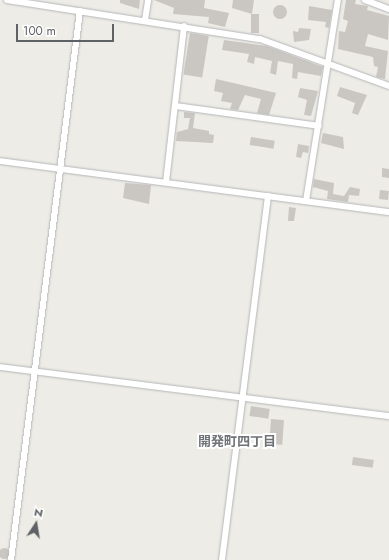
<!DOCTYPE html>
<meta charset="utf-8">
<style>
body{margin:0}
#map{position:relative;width:389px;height:560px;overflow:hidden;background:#eeece6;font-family:Jost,"Noto Sans JP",sans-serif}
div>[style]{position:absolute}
.building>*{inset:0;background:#cac7c3;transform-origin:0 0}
.round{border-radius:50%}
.roads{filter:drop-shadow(0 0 1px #b3b6b9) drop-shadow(0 0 1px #b3b6b9)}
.minor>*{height:6px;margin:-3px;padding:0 3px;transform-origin:3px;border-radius:3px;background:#fff}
span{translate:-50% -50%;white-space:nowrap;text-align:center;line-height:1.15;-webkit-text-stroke:4px #fff;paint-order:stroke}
.neighbourhood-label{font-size:13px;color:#6f7377;font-weight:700}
.north{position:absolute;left:16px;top:504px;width:40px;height:40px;-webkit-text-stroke:3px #fff;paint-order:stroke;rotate:12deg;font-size:11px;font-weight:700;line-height:16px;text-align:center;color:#5e6165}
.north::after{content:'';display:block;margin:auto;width:14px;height:18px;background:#5e6165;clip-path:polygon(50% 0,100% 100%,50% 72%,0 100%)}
.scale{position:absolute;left:16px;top:24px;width:98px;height:18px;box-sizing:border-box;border:2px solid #5e6165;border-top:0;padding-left:5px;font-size:12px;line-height:14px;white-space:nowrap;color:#5e6165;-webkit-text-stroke:3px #fff;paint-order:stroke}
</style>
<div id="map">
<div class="building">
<div style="clip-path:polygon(120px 0,140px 0,139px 9px,120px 3px)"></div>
<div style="clip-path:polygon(154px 0,205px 0,204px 8px,229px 13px,225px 27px,208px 23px,209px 17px,173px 14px,174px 8px)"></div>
<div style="clip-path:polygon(233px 0,254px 0,252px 14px,232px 8px)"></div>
<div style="clip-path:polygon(346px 0,356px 0,355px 4px,368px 6px,367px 10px,389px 16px,388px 40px,368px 34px,365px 46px,388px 51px,385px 79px,376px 77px,378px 67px,374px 66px,373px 57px,338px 49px,339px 31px,345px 32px,348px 21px,343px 19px)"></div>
<div class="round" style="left:273px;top:5px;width:14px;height:14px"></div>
<div style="clip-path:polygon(309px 6px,332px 10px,329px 28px,325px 27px,326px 22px,308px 20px)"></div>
<div style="left:251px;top:14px;width:8px;height:19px"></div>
<div style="clip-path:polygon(299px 28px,311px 29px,309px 40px,294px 42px,293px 31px,298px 32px)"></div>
<div style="left:190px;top:33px;width:19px;height:42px;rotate:9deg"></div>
<div style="clip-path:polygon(224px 40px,267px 46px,323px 67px,321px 76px,298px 72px,297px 79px,292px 78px,293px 64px,278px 61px,276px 75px,270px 73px,272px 61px,255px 57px,254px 64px,247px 62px,249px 54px,222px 50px)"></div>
<div style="clip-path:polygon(216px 79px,276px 93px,269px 115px,257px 113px,261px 99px,245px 95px,238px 110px,230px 109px,232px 103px,221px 101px,223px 93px,214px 91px)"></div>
<div style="clip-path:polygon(340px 87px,367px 95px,358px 115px,352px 113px,355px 103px,337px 96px)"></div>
<div style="clip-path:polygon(300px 88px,318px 91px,311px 116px,304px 115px,307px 100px,298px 97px)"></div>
<div style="clip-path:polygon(184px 112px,195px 113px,193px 128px,209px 131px,209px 134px,214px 135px,213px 143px,176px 141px,177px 132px,188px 129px,190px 118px,184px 118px)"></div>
<div style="clip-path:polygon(323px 133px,343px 137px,344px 149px,321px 143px)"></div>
<div style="left:251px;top:137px;width:24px;height:8px;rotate:9deg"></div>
<div style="clip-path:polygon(298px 144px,309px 146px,308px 153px,303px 152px,301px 158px,296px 157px)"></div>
<div style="clip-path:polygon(382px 168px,389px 169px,389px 178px,382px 177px)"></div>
<div style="clip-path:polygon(314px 179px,334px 183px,333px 194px,344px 196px,350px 187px,360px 189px,359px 196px,349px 195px,348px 202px,327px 199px,328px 191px,313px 187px)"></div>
<div style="clip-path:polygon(125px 183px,151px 185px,149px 204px,123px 198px)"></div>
<div style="left:380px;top:190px;width:9px;height:9px;rotate:6deg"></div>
<div style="clip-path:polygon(289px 207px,296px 208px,294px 221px,288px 221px)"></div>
<div style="left:251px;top:406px;width:19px;height:10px;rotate:9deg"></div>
<div style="left:271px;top:419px;width:13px;height:25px;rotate:4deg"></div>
<div style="left:353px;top:457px;width:21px;height:8px;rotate:8deg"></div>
<div class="round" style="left:-1.5px;top:547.5px;width:11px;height:11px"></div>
</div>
<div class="roads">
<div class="minor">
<div style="left:7px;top:0;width:256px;rotate:8.8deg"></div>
<div style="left:260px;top:39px;width:137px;rotate:20deg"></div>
<div style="left:365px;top:0;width:26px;rotate:21deg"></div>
<div style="left:145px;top:20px;width:20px;rotate:-81deg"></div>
<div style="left:175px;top:106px;width:145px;rotate:7.9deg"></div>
<div style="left:0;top:161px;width:392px;rotate:7.5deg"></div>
<div style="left:166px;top:182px;width:157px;rotate:-83.4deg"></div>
<div style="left:306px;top:201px;width:204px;rotate:-81deg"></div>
<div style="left:0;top:367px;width:392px;rotate:7.2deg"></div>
<div style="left:11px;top:560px;width:553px;rotate:-82.84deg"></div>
<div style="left:222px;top:560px;width:367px;rotate:-82.8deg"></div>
</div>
</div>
<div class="neighbourhood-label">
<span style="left:237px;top:442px">開発町四丁目</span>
</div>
<div class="north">N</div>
<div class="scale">100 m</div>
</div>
